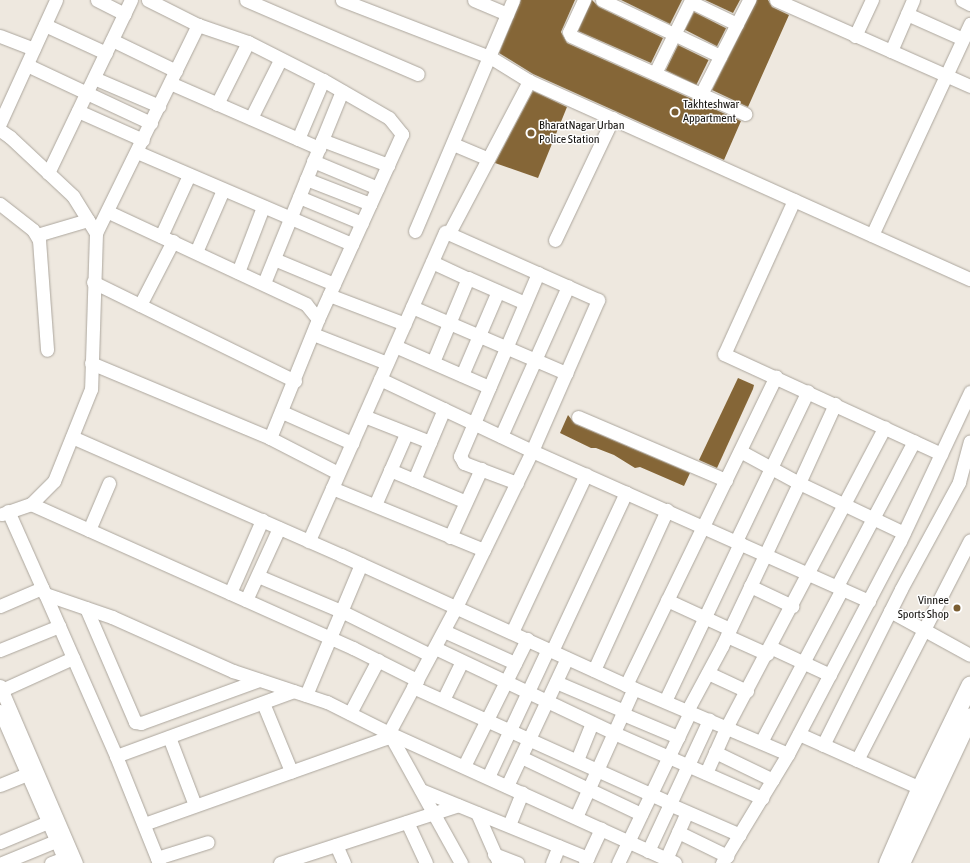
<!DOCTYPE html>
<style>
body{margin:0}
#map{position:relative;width:970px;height:863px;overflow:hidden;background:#eee8df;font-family:"Asap Condensed",sans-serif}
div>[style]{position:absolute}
.building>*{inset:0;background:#856637;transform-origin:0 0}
.roads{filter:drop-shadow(0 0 1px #aca69d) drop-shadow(0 0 1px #aca69d)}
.minor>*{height:13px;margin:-6.5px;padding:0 6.5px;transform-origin:6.5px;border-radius:6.5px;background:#fff}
.major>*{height:17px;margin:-8.5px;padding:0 8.5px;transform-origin:8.5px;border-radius:8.5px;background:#fff}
.dots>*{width:11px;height:11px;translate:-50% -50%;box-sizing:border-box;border:2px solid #fff;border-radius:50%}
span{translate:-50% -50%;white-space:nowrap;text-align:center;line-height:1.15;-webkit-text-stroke:3px #fff;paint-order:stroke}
.poi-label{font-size:12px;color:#151310}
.left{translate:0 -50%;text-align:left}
.right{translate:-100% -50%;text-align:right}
</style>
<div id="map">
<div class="building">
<div style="clip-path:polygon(521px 0,575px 0,561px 32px,567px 43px,741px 121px,724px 160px,533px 74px,499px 53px)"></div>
<div style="clip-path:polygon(592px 0,599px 7px,663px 38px,651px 63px,578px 31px)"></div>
<div style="clip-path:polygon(621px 0,682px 0,670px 24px)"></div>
<div style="clip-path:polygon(705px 0,740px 0,733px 13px)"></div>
<div style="clip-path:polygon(757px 0,768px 0,772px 7px,789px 15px,748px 107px,712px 90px)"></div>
<div style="left:694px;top:12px;width:36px;height:20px;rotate:27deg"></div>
<div style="left:678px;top:45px;width:34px;height:28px;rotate:26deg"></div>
<div style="clip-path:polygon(533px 91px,567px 107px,538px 178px,495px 163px)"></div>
<div style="clip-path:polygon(738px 378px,754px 385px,753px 389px,717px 468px,699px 460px)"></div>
<div style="clip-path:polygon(568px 415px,575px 424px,690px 473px,684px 486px,640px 467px,635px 468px,614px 455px,596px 448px,591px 448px,560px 433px)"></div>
</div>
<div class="roads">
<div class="minor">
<div style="left:97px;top:0;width:31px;rotate:27deg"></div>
<div style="left:246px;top:0;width:187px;rotate:23.3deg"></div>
<div style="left:342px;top:0;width:159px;rotate:21.1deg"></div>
<div style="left:490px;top:57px;width:46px;rotate:31.6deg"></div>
<div style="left:529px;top:81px;width:483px;rotate:24.2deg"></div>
<div style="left:474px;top:0;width:36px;rotate:23deg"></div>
<div style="left:584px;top:0;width:35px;rotate:115deg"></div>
<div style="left:569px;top:32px;width:4px;rotate:63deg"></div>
<div style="left:571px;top:36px;width:191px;rotate:24.1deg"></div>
<div style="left:602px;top:0;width:131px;rotate:25.4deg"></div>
<div style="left:776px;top:0;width:212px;rotate:23.9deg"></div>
<div style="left:962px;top:0;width:9px;rotate:27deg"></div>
<div style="left:691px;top:2px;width:51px;rotate:25.6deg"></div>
<div style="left:907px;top:14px;width:61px;rotate:24.1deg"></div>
<div style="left:45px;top:25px;width:67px;rotate:24.7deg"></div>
<div style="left:198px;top:25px;width:53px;rotate:18.8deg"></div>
<div style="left:248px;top:42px;width:84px;rotate:26.9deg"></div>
<div style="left:323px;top:80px;width:76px;rotate:29.9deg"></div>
<div style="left:389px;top:118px;width:21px;rotate:51deg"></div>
<div style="left:402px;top:134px;width:203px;rotate:114.4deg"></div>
<div style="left:0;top:36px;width:36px;rotate:21deg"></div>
<div style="left:855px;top:36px;width:40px;rotate:-65deg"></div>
<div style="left:112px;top:40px;width:71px;rotate:25.8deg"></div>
<div style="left:891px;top:51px;width:56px;rotate:-66.7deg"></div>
<div style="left:27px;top:65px;width:137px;rotate:25.1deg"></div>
<div style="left:655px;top:73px;width:81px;rotate:-63.7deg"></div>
<div style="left:94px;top:78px;width:71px;rotate:23.3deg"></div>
<div style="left:170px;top:83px;width:163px;rotate:23.6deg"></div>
<div style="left:701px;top:94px;width:106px;rotate:-62.9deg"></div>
<div style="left:217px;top:104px;width:69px;rotate:-63.4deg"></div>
<div style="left:78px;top:111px;width:71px;rotate:24deg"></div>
<div style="left:251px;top:118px;width:65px;rotate:-63.4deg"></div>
<div style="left:0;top:123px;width:135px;rotate:-65.5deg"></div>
<div style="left:0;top:130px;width:12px;rotate:35deg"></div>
<div style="left:10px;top:137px;width:86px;rotate:43.1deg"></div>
<div style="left:73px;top:196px;width:44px;rotate:58.1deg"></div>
<div style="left:96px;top:233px;width:156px;rotate:91.8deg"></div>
<div style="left:91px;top:389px;width:99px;rotate:111.9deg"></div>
<div style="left:54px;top:481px;width:33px;rotate:135deg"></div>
<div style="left:31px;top:504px;width:31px;rotate:161deg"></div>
<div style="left:298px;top:139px;width:64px;rotate:-67deg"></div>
<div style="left:322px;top:140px;width:71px;rotate:20.7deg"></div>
<div style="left:453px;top:144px;width:38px;rotate:23deg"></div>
<div style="left:137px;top:152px;width:234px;rotate:23.2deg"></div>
<div style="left:313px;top:161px;width:70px;rotate:22.6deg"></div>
<div style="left:48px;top:173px;width:192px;rotate:-64.4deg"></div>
<div style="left:306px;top:179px;width:69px;rotate:21.3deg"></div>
<div style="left:299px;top:197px;width:68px;rotate:22.4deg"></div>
<div style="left:794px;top:200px;width:169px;rotate:114.4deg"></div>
<div style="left:724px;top:354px;width:239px;rotate:24.7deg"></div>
<div style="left:0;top:204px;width:42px;rotate:38.2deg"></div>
<div style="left:33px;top:230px;width:12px;rotate:59deg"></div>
<div style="left:39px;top:240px;width:110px;rotate:85.8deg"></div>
<div style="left:415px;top:231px;width:251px;rotate:-67deg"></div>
<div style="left:96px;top:233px;width:232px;rotate:-63.9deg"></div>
<div style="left:198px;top:25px;width:56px;rotate:-153.4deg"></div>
<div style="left:449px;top:233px;width:172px;rotate:-62.2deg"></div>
<div style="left:37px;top:235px;width:53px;rotate:-16.4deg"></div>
<div style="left:872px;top:235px;width:233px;rotate:-65.1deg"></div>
<div style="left:161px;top:236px;width:67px;rotate:-65.3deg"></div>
<div style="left:555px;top:240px;width:135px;rotate:-64.6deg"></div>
<div style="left:196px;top:252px;width:68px;rotate:-66.5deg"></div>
<div style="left:274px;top:259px;width:65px;rotate:22.6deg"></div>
<div style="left:432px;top:262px;width:40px;rotate:25deg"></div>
<div style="left:238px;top:272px;width:70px;rotate:-69deg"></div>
<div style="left:93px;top:282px;width:225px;rotate:26.1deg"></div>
<div style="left:264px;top:283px;width:207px;rotate:-67.9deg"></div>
<div style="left:329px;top:295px;width:81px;rotate:20.9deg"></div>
<div style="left:140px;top:305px;width:72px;rotate:-62.7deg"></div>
<div style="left:412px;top:307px;width:168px;rotate:23.2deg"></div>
<div style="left:313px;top:334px;width:79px;rotate:21.4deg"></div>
<div style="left:395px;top:346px;width:103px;rotate:23.6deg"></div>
<div style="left:433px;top:362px;width:91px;rotate:-67.4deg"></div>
<div style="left:468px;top:278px;width:62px;rotate:23.7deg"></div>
<div style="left:91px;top:363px;width:194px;rotate:22.7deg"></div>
<div style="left:270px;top:438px;width:128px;rotate:-68deg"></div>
<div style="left:318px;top:319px;width:19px;rotate:-129deg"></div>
<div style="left:306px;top:304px;width:217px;rotate:-155deg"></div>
<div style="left:462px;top:375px;width:91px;rotate:-66.8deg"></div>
<div style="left:380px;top:379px;width:168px;rotate:25.3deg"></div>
<div style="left:532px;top:451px;width:369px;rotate:24deg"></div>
<div style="left:282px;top:412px;width:77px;rotate:23.9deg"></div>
<div style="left:364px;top:416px;width:71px;rotate:21.5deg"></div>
<div style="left:578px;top:417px;width:161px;rotate:23.1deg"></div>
<div style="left:501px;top:436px;width:164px;rotate:-65.9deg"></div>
<div style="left:72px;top:437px;width:294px;rotate:23.7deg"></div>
<div style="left:341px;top:555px;width:313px;rotate:24.5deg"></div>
<div style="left:626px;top:685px;width:176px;rotate:23.1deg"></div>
<div style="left:788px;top:754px;width:241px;rotate:-62.3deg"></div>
<div style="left:900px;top:541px;width:165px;rotate:-64.8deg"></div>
<div style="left:270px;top:438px;width:76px;rotate:27.2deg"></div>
<div style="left:740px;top:451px;width:67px;rotate:28.5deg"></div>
<div style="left:799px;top:483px;width:87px;rotate:-65.5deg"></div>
<div style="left:390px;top:470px;width:82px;rotate:22.8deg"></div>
<div style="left:414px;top:480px;width:77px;rotate:-67.1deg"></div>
<div style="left:517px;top:483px;width:57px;rotate:-159.3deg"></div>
<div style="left:464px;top:463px;width:8px;rotate:-120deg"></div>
<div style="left:460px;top:456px;width:199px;rotate:-66.9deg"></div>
<div style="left:332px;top:488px;width:164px;rotate:22.2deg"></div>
<div style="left:31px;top:504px;width:353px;rotate:24.1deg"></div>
<div style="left:353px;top:648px;width:72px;rotate:26.6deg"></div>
<div style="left:375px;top:505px;width:77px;rotate:-66.4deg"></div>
<div style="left:8px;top:511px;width:91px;rotate:66deg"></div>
<div style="left:45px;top:594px;width:71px;rotate:18.9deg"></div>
<div style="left:112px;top:617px;width:133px;rotate:24.1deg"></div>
<div style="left:233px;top:671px;width:99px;rotate:18.3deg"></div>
<div style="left:327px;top:702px;width:69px;rotate:26.6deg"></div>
<div style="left:389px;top:733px;width:149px;rotate:61deg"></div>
<div style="left:89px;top:530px;width:51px;rotate:-66.9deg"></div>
<div style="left:450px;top:537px;width:75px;rotate:-65.5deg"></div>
<div style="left:736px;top:541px;width:166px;rotate:-64.4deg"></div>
<div style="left:258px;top:576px;width:90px;rotate:22.9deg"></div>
<div style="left:341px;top:611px;width:99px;rotate:26.3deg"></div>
<div style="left:750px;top:586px;width:47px;rotate:25.5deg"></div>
<div style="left:837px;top:586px;width:164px;rotate:-62deg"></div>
<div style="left:230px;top:593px;width:80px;rotate:-66.3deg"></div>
<div style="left:45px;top:594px;width:177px;rotate:66.3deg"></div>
<div style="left:116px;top:756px;width:115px;rotate:68.1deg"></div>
<div style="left:246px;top:600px;width:79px;rotate:-65.4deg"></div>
<div style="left:667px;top:600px;width:69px;rotate:24.7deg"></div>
<div style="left:0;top:606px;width:46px;rotate:-23.2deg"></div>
<div style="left:86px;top:608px;width:124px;rotate:66.7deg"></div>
<div style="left:135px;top:722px;width:6px;rotate:9deg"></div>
<div style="left:141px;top:723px;width:126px;rotate:-20deg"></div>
<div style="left:890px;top:611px;width:91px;rotate:28.8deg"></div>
<div style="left:444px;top:631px;width:78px;rotate:24.3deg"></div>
<div style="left:512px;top:632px;width:174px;rotate:-64.9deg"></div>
<div style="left:727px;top:636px;width:44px;rotate:24.2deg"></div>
<div style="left:770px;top:647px;width:66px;rotate:25deg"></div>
<div style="left:435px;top:648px;width:198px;rotate:25.4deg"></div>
<div style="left:614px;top:733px;width:162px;rotate:23.7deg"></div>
<div style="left:0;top:650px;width:64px;rotate:-22.1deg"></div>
<div style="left:552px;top:651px;width:175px;rotate:-65deg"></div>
<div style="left:594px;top:670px;width:176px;rotate:-65.5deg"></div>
<div style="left:708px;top:673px;width:43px;rotate:24.8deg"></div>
<div style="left:556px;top:682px;width:74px;rotate:23.1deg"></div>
<div style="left:626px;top:685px;width:343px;rotate:-64.1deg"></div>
<div style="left:0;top:686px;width:193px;rotate:66.8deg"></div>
<div style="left:413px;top:687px;width:282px;rotate:24.3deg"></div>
<div style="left:2px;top:690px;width:78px;rotate:-24.3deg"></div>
<div style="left:306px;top:695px;width:142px;rotate:-67.2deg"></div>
<div style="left:443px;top:700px;width:43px;rotate:-64deg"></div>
<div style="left:665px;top:701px;width:175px;rotate:-64.6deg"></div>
<div style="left:263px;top:703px;width:74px;rotate:67.6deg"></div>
<div style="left:0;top:711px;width:166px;rotate:66.5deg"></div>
<div style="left:687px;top:711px;width:74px;rotate:-61.7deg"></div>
<div style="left:722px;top:646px;width:180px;rotate:-64.7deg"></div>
<div style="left:799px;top:483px;width:116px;rotate:25.5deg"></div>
<div style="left:350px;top:713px;width:60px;rotate:-62.2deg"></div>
<div style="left:623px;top:714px;width:60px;rotate:22.7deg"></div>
<div style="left:389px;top:733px;width:314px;rotate:24.4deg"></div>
<div style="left:799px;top:734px;width:140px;rotate:24deg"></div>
<div style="left:169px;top:737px;width:73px;rotate:69.1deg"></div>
<div style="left:761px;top:742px;width:173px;rotate:-62.1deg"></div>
<div style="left:823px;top:745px;width:174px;rotate:-63.4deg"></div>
<div style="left:901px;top:589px;width:122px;rotate:-61.5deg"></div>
<div style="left:959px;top:482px;width:42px;rotate:-75deg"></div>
<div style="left:715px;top:752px;width:64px;rotate:25.8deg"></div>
<div style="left:116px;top:756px;width:189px;rotate:-20.1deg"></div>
<div style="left:521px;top:757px;width:133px;rotate:25.4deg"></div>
<div style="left:577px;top:760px;width:40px;rotate:-68deg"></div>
<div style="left:857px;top:760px;width:247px;rotate:-62.8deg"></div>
<div style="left:464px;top:766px;width:142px;rotate:-63.6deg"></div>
<div style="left:706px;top:773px;width:49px;rotate:-66deg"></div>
<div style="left:726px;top:728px;width:340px;rotate:-62.2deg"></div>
<div style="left:488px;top:777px;width:141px;rotate:-64.9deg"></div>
<div style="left:0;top:785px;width:29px;rotate:-22deg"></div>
<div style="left:507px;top:786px;width:141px;rotate:-64.9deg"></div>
<div style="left:421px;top:790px;width:180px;rotate:22.2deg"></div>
<div style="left:669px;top:804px;width:77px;rotate:23.6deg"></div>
<div style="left:477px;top:813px;width:55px;rotate:66.3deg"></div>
<div style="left:576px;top:817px;width:141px;rotate:-65.8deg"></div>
<div style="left:407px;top:822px;width:45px;rotate:65.1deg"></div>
<div style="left:144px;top:824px;width:257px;rotate:-19.6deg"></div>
<div style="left:386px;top:738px;width:149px;rotate:-61.9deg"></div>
<div style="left:456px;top:607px;width:174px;rotate:-64deg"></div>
<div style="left:532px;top:451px;width:165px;rotate:-66.4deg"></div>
<div style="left:598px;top:300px;width:167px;rotate:-156deg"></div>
<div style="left:445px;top:232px;width:338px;rotate:113.8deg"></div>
<div style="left:509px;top:825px;width:35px;rotate:-68deg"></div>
<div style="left:678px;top:832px;width:55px;rotate:26.1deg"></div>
<div style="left:0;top:842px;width:52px;rotate:-22.6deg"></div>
<div style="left:336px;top:845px;width:20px;rotate:66deg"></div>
<div style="left:648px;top:851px;width:145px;rotate:-65deg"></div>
<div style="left:494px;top:854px;width:25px;rotate:21deg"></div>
<div style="left:157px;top:858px;width:53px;rotate:-17.4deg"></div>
<div style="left:666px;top:859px;width:51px;rotate:-65.9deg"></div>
<div style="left:2px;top:863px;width:58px;rotate:-22.2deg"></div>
<div style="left:51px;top:863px;width:14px;rotate:-21deg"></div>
<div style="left:280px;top:863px;width:187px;rotate:-18deg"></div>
<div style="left:552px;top:863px;width:18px;rotate:-68deg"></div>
<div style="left:585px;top:863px;width:38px;rotate:-65deg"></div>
<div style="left:618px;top:863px;width:167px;rotate:-64.5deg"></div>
<div style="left:722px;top:863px;width:127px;rotate:-58.8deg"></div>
</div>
<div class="major">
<div style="left:887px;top:863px;width:83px;rotate:-66.5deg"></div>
<div style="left:920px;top:787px;width:114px;rotate:-64.1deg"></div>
<div style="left:901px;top:863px;width:162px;rotate:-64.9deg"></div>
</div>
</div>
<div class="dots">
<div style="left:675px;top:112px;background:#7b5e32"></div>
<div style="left:531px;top:133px;background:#7b5e32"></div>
<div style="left:957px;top:608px;background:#7b5e32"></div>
</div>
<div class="poi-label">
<span class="left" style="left:683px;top:112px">Takhteshwar<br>Appartment</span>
<span class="left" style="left:539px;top:133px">BharatNagar Urban<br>Police Station</span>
<span class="right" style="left:949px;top:608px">Vinnee<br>Sports Shop</span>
</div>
</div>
